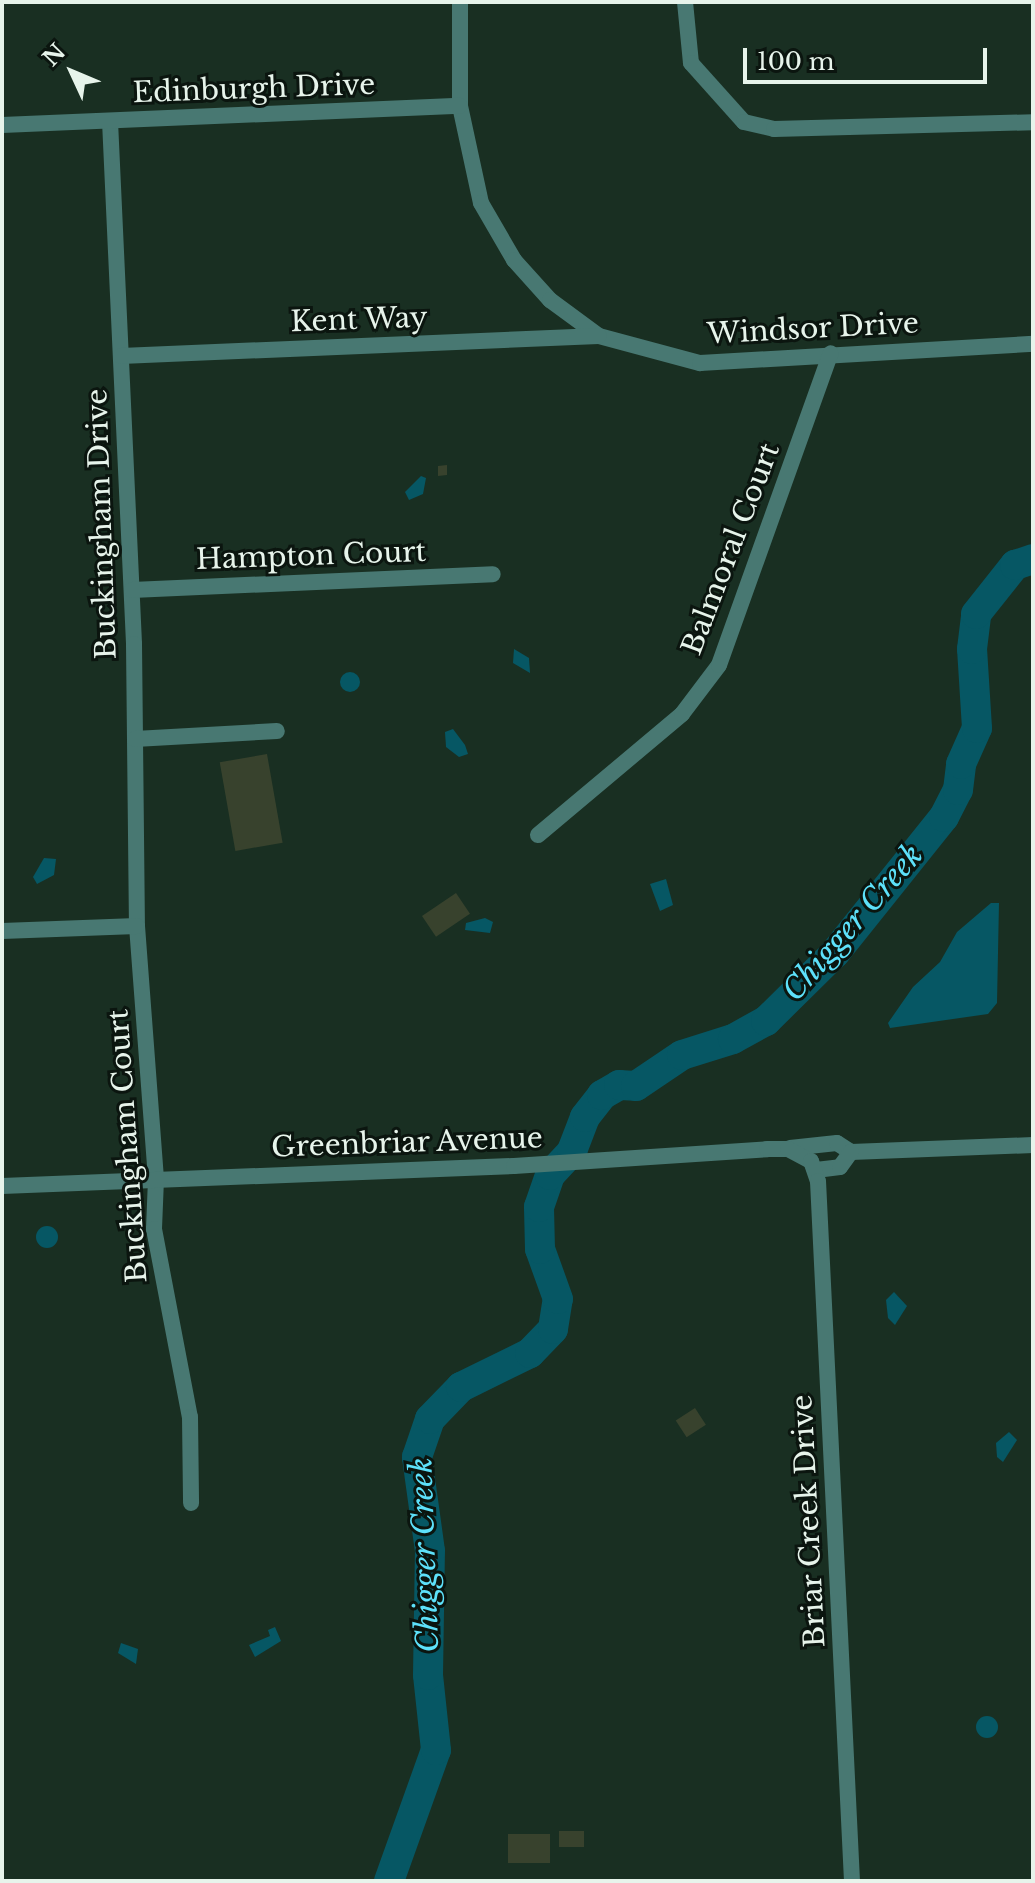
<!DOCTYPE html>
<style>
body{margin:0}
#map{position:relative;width:1035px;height:1883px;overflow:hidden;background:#192f22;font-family:"Libre Baskerville",serif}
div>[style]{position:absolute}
.water>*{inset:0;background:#065764}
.round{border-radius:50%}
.river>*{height:30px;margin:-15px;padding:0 15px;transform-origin:15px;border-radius:15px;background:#065764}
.building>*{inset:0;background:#38422d;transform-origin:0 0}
.minor>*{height:16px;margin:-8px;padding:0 8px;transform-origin:8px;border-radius:8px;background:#487872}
span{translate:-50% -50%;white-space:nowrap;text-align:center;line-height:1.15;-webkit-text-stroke:6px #0b150f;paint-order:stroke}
.street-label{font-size:28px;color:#e7f4eb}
.water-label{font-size:30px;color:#5de1fa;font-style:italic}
.frame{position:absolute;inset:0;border:4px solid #e7f4eb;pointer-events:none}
.north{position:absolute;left:32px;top:32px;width:80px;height:80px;-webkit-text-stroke:6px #0b150f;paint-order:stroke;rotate:314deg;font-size:22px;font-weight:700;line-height:32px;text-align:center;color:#e7f4eb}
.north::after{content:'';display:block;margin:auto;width:28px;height:36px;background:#e7f4eb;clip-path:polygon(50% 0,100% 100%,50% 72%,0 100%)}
.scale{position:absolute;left:743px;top:48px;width:244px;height:36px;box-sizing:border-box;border:4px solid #e7f4eb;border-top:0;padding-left:10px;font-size:24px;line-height:28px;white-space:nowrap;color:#e7f4eb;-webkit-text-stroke:6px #0b150f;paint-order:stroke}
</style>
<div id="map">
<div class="water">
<div style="clip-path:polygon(421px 476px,426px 478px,423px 494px,409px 500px,405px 492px)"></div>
<div style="clip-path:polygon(514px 649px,529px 658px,530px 673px,513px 663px)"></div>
<div class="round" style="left:340px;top:672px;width:20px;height:20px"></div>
<div style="clip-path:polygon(453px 729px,465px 745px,468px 754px,459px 757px,446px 747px,445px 732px)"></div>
<div style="clip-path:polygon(44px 858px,56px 859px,54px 875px,37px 884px,33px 877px)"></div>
<div style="clip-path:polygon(666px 879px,673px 905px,660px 911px,650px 884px)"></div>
<div style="clip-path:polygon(991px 903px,999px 903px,997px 1003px,988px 1014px,890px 1028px,888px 1023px,913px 987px,940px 962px,957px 932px)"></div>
<div style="clip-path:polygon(485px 918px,493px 922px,490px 933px,465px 930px,466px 923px)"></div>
<div class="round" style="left:36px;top:1226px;width:22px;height:22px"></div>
<div style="clip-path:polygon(894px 1292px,907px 1306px,895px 1325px,888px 1318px,886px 1300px)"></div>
<div style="clip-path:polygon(1009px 1432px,1017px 1440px,1003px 1462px,997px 1457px,996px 1443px)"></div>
<div style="clip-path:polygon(275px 1627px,281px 1641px,255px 1657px,249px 1645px,270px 1636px,268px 1630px)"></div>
<div style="clip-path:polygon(121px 1643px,138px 1649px,136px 1664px,118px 1653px)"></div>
<div class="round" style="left:976px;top:1716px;width:22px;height:22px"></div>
</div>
<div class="river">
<div style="left:389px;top:1881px;width:139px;rotate:-70.3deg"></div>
<div style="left:436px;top:1750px;width:75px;rotate:-96.1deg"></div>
<div style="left:428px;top:1675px;width:124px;rotate:-89.1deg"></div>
<div style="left:430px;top:1551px;width:95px;rotate:-97.9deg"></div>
<div style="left:417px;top:1457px;width:40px;rotate:-71.1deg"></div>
<div style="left:430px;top:1419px;width:45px;rotate:-45.9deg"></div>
<div style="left:461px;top:1387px;width:77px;rotate:-26.2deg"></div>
<div style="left:530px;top:1353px;width:33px;rotate:-46deg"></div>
<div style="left:553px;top:1329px;width:30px;rotate:-81deg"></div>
<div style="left:558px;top:1299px;width:53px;rotate:-109.8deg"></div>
<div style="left:540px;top:1249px;width:42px;rotate:-91.4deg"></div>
<div style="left:539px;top:1207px;width:34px;rotate:-71deg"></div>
<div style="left:550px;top:1175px;width:33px;rotate:-47deg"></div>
<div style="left:572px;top:1151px;width:36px;rotate:-69deg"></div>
<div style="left:585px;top:1117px;width:28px;rotate:-52deg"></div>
<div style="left:602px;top:1095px;width:20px;rotate:-30deg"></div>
<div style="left:619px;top:1085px;width:17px;rotate:3deg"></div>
<div style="left:636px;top:1086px;width:55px;rotate:-34deg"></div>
<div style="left:682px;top:1055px;width:53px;rotate:-17.4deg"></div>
<div style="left:733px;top:1039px;width:38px;rotate:-29deg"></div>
<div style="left:766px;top:1021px;width:97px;rotate:-44.6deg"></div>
<div style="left:835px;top:953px;width:174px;rotate:-51.3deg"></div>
<div style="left:944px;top:817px;width:30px;rotate:-63deg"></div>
<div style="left:958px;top:790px;width:26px;rotate:-83deg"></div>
<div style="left:961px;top:764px;width:39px;rotate:-66deg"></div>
<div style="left:977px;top:728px;width:79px;rotate:-93.6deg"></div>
<div style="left:972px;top:649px;width:35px;rotate:-83deg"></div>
<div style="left:976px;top:614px;width:63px;rotate:-51.5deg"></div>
<div style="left:1015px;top:565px;width:19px;rotate:-18deg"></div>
</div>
<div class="building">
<div style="clip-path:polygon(447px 465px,447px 475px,438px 476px,438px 466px)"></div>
<div style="left:267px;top:754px;width:90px;height:48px;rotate:80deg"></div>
<div style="left:456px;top:893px;width:25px;height:41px;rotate:56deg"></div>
<div style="left:695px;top:1408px;width:20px;height:23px;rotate:57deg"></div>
<div style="left:559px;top:1831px;width:25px;height:16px"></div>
<div style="left:550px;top:1834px;width:29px;height:42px;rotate:90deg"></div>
</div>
<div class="minor">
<div style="left:460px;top:2px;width:104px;rotate:90deg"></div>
<div style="left:460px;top:106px;width:99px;rotate:77.8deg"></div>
<div style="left:481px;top:203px;width:66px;rotate:59.9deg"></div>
<div style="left:514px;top:260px;width:54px;rotate:48deg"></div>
<div style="left:550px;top:300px;width:61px;rotate:36.3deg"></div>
<div style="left:599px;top:336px;width:105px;rotate:15deg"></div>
<div style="left:700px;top:363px;width:334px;rotate:-3.3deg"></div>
<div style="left:685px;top:2px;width:61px;rotate:84.4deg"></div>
<div style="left:691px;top:63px;width:79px;rotate:48.1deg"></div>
<div style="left:744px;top:122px;width:31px;rotate:13deg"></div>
<div style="left:774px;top:129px;width:259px;rotate:-1.5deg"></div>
<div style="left:110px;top:121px;width:524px;rotate:87.37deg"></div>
<div style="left:134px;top:644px;width:282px;rotate:89.4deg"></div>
<div style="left:137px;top:926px;width:254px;rotate:85.7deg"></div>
<div style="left:156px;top:1179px;width:50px;rotate:92.3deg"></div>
<div style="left:154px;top:1229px;width:191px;rotate:79.2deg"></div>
<div style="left:190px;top:1417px;width:86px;rotate:89.3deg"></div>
<div style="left:2px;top:125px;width:458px;rotate:-2.4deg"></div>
<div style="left:121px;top:356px;width:478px;rotate:-2.4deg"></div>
<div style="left:132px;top:590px;width:361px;rotate:-2.5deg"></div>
<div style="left:135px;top:739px;width:142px;rotate:-3.2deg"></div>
<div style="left:538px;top:835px;width:188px;rotate:-40deg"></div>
<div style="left:682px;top:714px;width:61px;rotate:-52.9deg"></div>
<div style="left:719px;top:665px;width:331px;rotate:-70.3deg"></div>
<div style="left:2px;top:931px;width:135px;rotate:-2.1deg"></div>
<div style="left:790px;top:1148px;width:47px;rotate:-6.1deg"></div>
<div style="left:837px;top:1143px;width:17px;rotate:33deg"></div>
<div style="left:851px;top:1152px;width:182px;rotate:-2.2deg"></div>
<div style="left:816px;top:1170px;width:24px;rotate:-7deg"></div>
<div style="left:840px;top:1167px;width:19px;rotate:-54deg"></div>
<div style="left:2px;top:1186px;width:512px;rotate:-2.24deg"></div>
<div style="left:514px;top:1166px;width:254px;rotate:-3.8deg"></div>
<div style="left:767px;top:1149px;width:21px"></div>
<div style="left:788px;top:1149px;width:26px;rotate:28deg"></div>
<div style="left:811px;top:1161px;width:21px;rotate:71deg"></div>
<div style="left:818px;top:1181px;width:701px;rotate:87.22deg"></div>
</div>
<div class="street-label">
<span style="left:254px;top:89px;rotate:-2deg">Edinburgh Drive</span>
<span style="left:359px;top:320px;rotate:-2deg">Kent Way</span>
<span style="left:813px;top:329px;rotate:-3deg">Windsor Drive</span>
<span style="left:102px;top:524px;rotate:-92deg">Buckingham Drive</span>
<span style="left:731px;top:549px;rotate:-69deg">Balmoral Court</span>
<span style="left:311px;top:556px;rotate:-2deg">Hampton Court</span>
<span style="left:407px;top:1143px;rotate:-2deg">Greenbriar Avenue</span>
<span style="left:128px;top:1146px;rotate:-94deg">Buckingham Court</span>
<span style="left:809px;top:1521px;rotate:-93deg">Briar Creek Drive</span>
</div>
<div class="water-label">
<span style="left:853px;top:923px;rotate:-49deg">Chigger Creek</span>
<span style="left:425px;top:1555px;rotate:-92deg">Chigger Creek</span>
</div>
<div class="frame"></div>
<div class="north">N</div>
<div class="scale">100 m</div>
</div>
